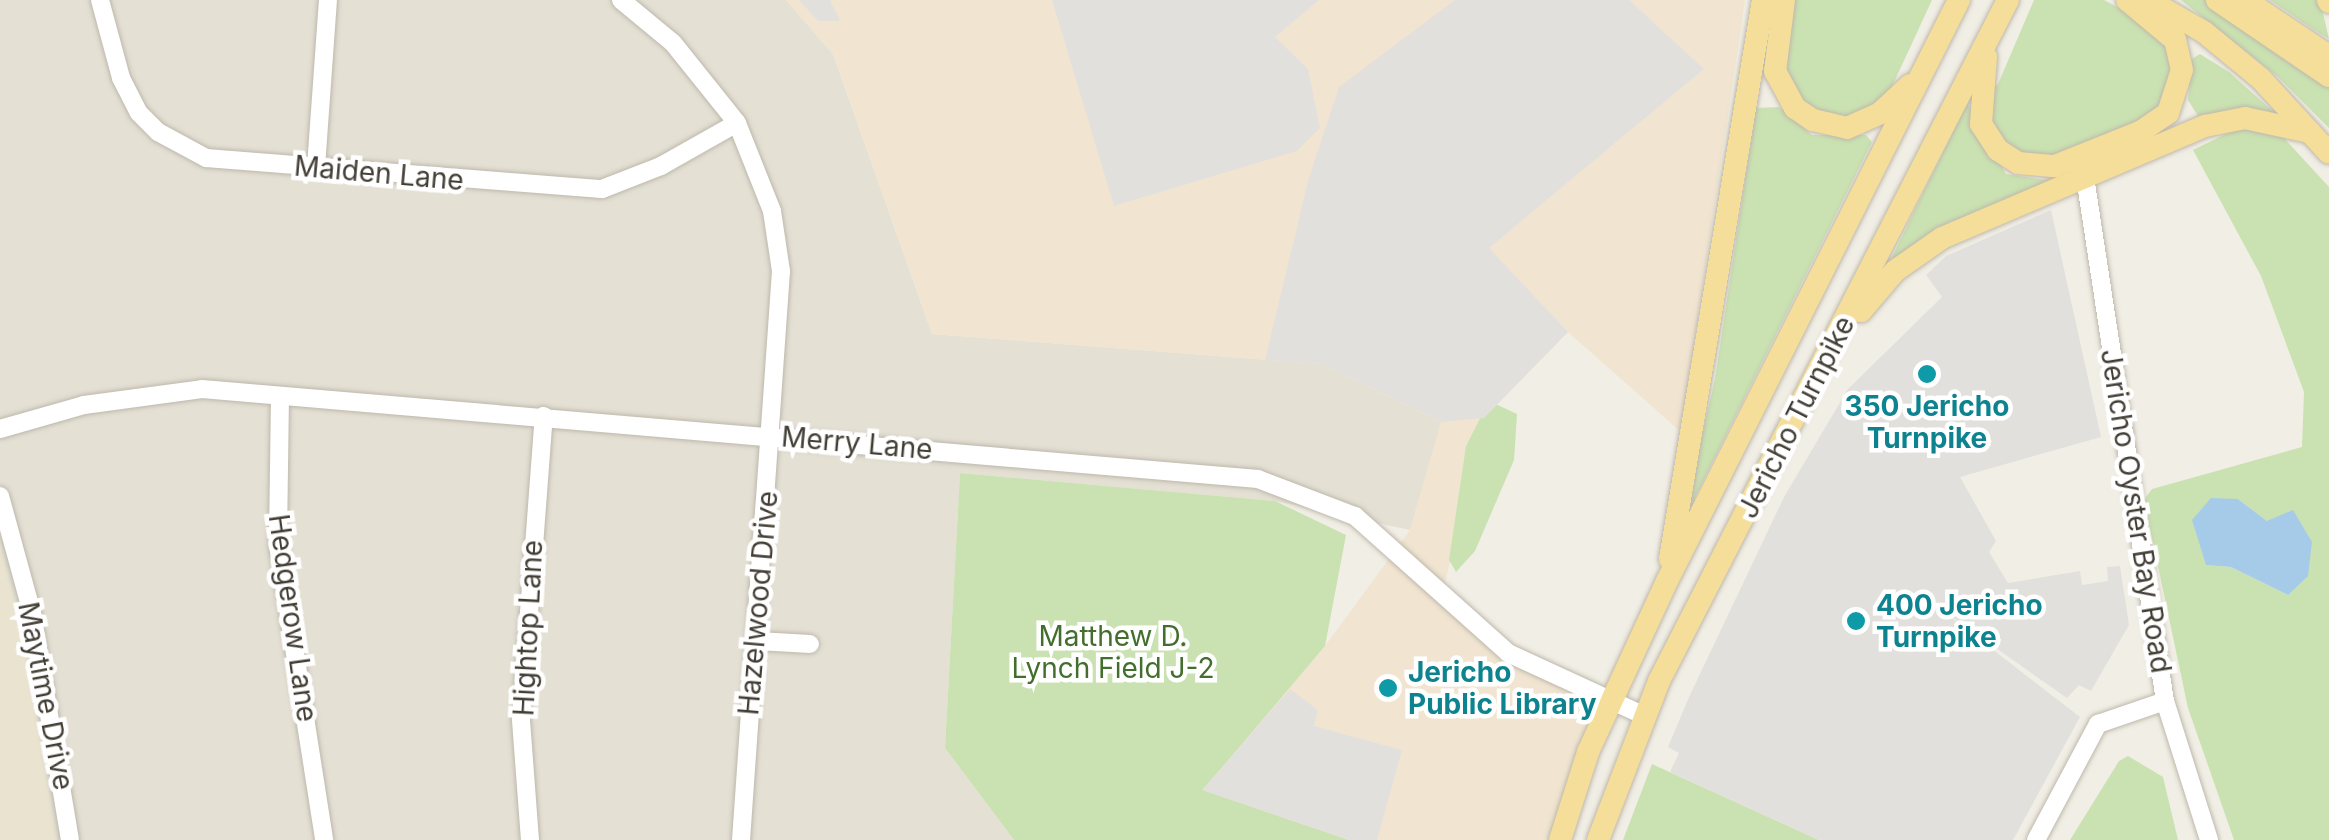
<!DOCTYPE html>
<style>
body{margin:0}
#map{position:relative;width:2329px;height:840px;overflow:hidden;background:#f1eee5;font-family:Inter,sans-serif}
div>[style]{position:absolute}
.residential>*{inset:0;background:#e4e0d4}
.commercial>*{inset:0;background:#f1e5d1}
.education>*{inset:0;background:#e9e3d0}
.green>*{inset:0;background:#cae2b1}
.parking>*{inset:0;background:#e2e0dd}
.water>*{inset:0;background:#a6cbe9}
.roads{filter:drop-shadow(0 0 2px #beb8ac) drop-shadow(0 0 2px #beb8ac)}
.minor>*{height:18px;margin:-9px;padding:0 9px;transform-origin:9px;border-radius:9px;background:#fff}
.major>*{height:22px;margin:-11px;padding:0 11px;transform-origin:11px;border-radius:11px;background:#f5de9a}
.dots>*{width:28px;height:28px;translate:-50% -50%;box-sizing:border-box;border:5px solid #fff;border-radius:50%}
span{translate:-50% -50%;white-space:nowrap;text-align:center;line-height:1.15;-webkit-text-stroke:9px #fff;paint-order:stroke}
.street-label{font-size:28px;color:#433e35}
.culture-label{font-size:28px;color:#0d838f;font-weight:700}
.left{translate:0 -50%;text-align:left}
.park-label{font-size:28px;color:#446e2e}
</style>
<div id="map">
<div class="residential">
<div style="clip-path:polygon(0 0,786px 0,833px 54px,932px 334px,1322px 364px,1442px 422px,1410px 530px,1275px 501px,960px 473px,945px 748px,1014px 840px,0 840px)"></div>
</div>
<div class="commercial">
<div style="clip-path:polygon(786px 0,1745px 0,1681px 432px,1568px 332px,1484px 418px,1445px 583px,1472px 616px,1522px 658px,1601px 689px,1555px 840px,1349px 840px,1202px 790px,1325px 646px,1410px 530px,1441px 422px,1322px 364px,932px 334px,833px 54px)"></div>
</div>
<div class="education">
<div style="clip-path:polygon(0 546px,27px 651px,56px 840px,0 840px)"></div>
</div>
<div class="green">
<div style="clip-path:polygon(1795px 0,1932px 0,1889px 93px,1851px 118px,1822px 115px,1798px 98px,1786px 74px)"></div>
<div style="clip-path:polygon(2034px 0,2104px 0,2149px 24px,2164px 37px,2172px 60px,2163px 105px,2149px 119px,2051px 159px,2028px 159px,1992px 131px,1986px 93px,1998px 84px)"></div>
<div style="clip-path:polygon(2181px 0,2205px 0,2329px 86px,2329px 128px,2278px 77px)"></div>
<div style="clip-path:polygon(2270px 0,2320px 0,2329px 39px,2314px 30px)"></div>
<div style="clip-path:polygon(2200px 54px,2229px 72px,2277px 115px,2201px 121px,2188px 100px,2192px 59px)"></div>
<div style="clip-path:polygon(1967px 103px,2006px 174px,2052px 181px,1899px 263px,1892px 257px)"></div>
<div style="clip-path:polygon(1779px 107px,1812px 135px,1866px 135px,1872px 142px,1692px 503px,1687px 500px,1715px 379px,1756px 108px)"></div>
<div style="clip-path:polygon(evenodd,2238px 128px,2284px 138px,2329px 187px,2329px 840px,2234px 840px,2188px 708px,2144px 500px,2152px 489px,2302px 447px,2304px 392px,2261px 276px,2193px 150px,2238px 128px,2238px 499px,2267px 521px,2288px 595px,2231px 567px,2206px 565px,2238px 499px)"></div>
<div style="clip-path:polygon(1489px 401px,1517px 414px,1514px 460px,1475px 551px,1456px 572px,1449px 560px,1466px 446px)"></div>
<div style="clip-path:polygon(960px 473px,1275px 501px,1346px 535px,1325px 646px,1203px 790px,1349px 840px,1014px 840px,945px 748px)"></div>
<div style="clip-path:polygon(2128px 756px,2163px 777px,2178px 840px,2070px 840px,2119px 761px)"></div>
<div style="clip-path:polygon(1652px 764px,1819px 840px,1623px 840px)"></div>
</div>
<div class="parking">
<div style="clip-path:polygon(799px 0,830px 0,840px 21px,818px 21px)"></div>
<div style="clip-path:polygon(1052px 0,1319px 0,1275px 37px,1308px 69px,1320px 128px,1297px 151px,1114px 206px)"></div>
<div style="clip-path:polygon(1455px 0,1629px 0,1704px 69px,1489px 248px,1568px 332px,1484px 418px,1442px 422px,1322px 364px,1265px 360px,1309px 177px,1339px 87px)"></div>
<div style="clip-path:polygon(2051px 210px,2101px 437px,1960px 477px,1996px 541px,1989px 552px,2008px 583px,2080px 571px,2082px 585px,2108px 581px,2107px 567px,2120px 566px,2129px 625px,2091px 691px,2079px 685px,2067px 698px,1939px 608px,2080px 717px,2013px 840px,1819px 840px,1670px 772px,1679px 753px,1668px 747px,1689px 697px,1784px 497px,1848px 389px,1942px 297px,1926px 275px,1946px 256px)"></div>
<div style="clip-path:polygon(1290px 689px,1318px 710px,1314px 726px,1402px 750px,1377px 840px,1349px 840px,1202px 790px)"></div>
</div>
<div class="water">
<div style="clip-path:polygon(2211px 498px,2238px 499px,2267px 521px,2293px 510px,2312px 542px,2308px 576px,2288px 595px,2231px 567px,2206px 565px,2192px 520px)"></div>
</div>
<div class="roads">
<div class="minor">
<div style="left:100px;top:0;width:81px;rotate:74.9deg"></div>
<div style="left:121px;top:78px;width:39px;rotate:63deg"></div>
<div style="left:139px;top:113px;width:27px;rotate:45deg"></div>
<div style="left:158px;top:132px;width:55px;rotate:28.4deg"></div>
<div style="left:206px;top:158px;width:397px;rotate:4.5deg"></div>
<div style="left:602px;top:189px;width:63px;rotate:-21.3deg"></div>
<div style="left:661px;top:166px;width:87px;rotate:-29.5deg"></div>
<div style="left:621px;top:0;width:67px;rotate:39.6deg"></div>
<div style="left:673px;top:43px;width:102px;rotate:51.3deg"></div>
<div style="left:737px;top:123px;width:95px;rotate:68.3deg"></div>
<div style="left:772px;top:211px;width:61px;rotate:81.5deg"></div>
<div style="left:781px;top:271px;width:570px;rotate:94.02deg"></div>
<div style="left:316px;top:167px;width:167px;rotate:-85.9deg"></div>
<div style="left:2085px;top:177px;width:530px;rotate:81.32deg"></div>
<div style="left:2165px;top:701px;width:146px;rotate:72.4deg"></div>
<div style="left:280px;top:396px;width:149px;rotate:90.8deg"></div>
<div style="left:278px;top:545px;width:299px;rotate:81.1deg"></div>
<div style="left:0;top:429px;width:87px;rotate:-15.9deg"></div>
<div style="left:84px;top:405px;width:119px;rotate:-7.7deg"></div>
<div style="left:202px;top:389px;width:1060px;rotate:4.87deg"></div>
<div style="left:1258px;top:479px;width:104px;rotate:20.9deg"></div>
<div style="left:1355px;top:516px;width:205px;rotate:41.8deg"></div>
<div style="left:1508px;top:653px;width:151px;rotate:24.7deg"></div>
<div style="left:0;top:496px;width:121px;rotate:74.7deg"></div>
<div style="left:32px;top:613px;width:230px;rotate:80.5deg"></div>
<div style="left:758px;top:641px;width:52px;rotate:3.3deg"></div>
<div style="left:530px;top:840px;width:121px;rotate:-94.3deg"></div>
<div style="left:521px;top:719px;width:304px;rotate:-85.7deg"></div>
<div style="left:2036px;top:840px;width:132px;rotate:-61.9deg"></div>
<div style="left:2098px;top:724px;width:71px;rotate:-18.9deg"></div>
</div>
<div class="major">
<div style="left:1784px;top:0;width:72px;rotate:97.2deg"></div>
<div style="left:1775px;top:71px;width:42px;rotate:61.6deg"></div>
<div style="left:1795px;top:108px;width:22px;rotate:34deg"></div>
<div style="left:1813px;top:120px;width:35px;rotate:13deg"></div>
<div style="left:1847px;top:128px;width:36px;rotate:-24deg"></div>
<div style="left:1880px;top:113px;width:41px;rotate:-43deg"></div>
<div style="left:2148px;top:0;width:64px;rotate:29.7deg"></div>
<div style="left:2204px;top:32px;width:74px;rotate:39.5deg"></div>
<div style="left:2261px;top:79px;width:100px;rotate:47.4deg"></div>
<div style="left:2217px;top:0;width:135px;rotate:34.2deg"></div>
<div style="left:2245px;top:0;width:101px;rotate:33.7deg"></div>
<div style="left:2328px;top:0;width:2px;rotate:63deg"></div>
<div style="left:1986px;top:57px;width:67px;rotate:94.3deg"></div>
<div style="left:1981px;top:124px;width:31px;rotate:57deg"></div>
<div style="left:1998px;top:150px;width:24px;rotate:33deg"></div>
<div style="left:2018px;top:163px;width:37px;rotate:5deg"></div>
<div style="left:2055px;top:166px;width:92px;rotate:-21.8deg"></div>
<div style="left:2140px;top:132px;width:34px;rotate:-34deg"></div>
<div style="left:2168px;top:113px;width:45px;rotate:-72deg"></div>
<div style="left:2182px;top:70px;width:31px;rotate:-103deg"></div>
<div style="left:2175px;top:40px;width:62px;rotate:-140.2deg"></div>
<div style="left:1861px;top:311px;width:52px;rotate:-49.6deg"></div>
<div style="left:1895px;top:271px;width:57px;rotate:-35.1deg"></div>
<div style="left:1942px;top:238px;width:286px;rotate:-23.1deg"></div>
<div style="left:2205px;top:126px;width:41px;rotate:-11.3deg"></div>
<div style="left:2245px;top:118px;width:66px;rotate:12.2deg"></div>
<div style="left:1670px;top:559px;width:567px;rotate:-80.55deg"></div>
<div style="left:1560px;top:840px;width:92px;rotate:-72.3deg"></div>
<div style="left:1588px;top:752px;width:188px;rotate:-65.2deg"></div>
<div style="left:1667px;top:581px;width:650px;rotate:-63.32deg"></div>
<div style="left:1598px;top:840px;width:170px;rotate:-69deg"></div>
<div style="left:1659px;top:681px;width:765px;rotate:-62.87deg"></div>
</div>
</div>
<div class="dots">
<div style="left:1927px;top:374px;background:#0f9aa8"></div>
<div style="left:1856px;top:621px;background:#0f9aa8"></div>
<div style="left:1388px;top:688px;background:#0f9aa8"></div>
</div>
<div class="street-label">
<span style="left:379px;top:173px;rotate:5deg">Maiden Lane</span>
<span style="left:1796px;top:417px;rotate:-63deg">Jericho Turnpike</span>
<span style="left:857px;top:443px;rotate:5deg">Merry Lane</span>
<span style="left:2136px;top:511px;rotate:81deg">Jericho Oyster Bay Road</span>
<span style="left:758px;top:603px;rotate:-85deg">Hazelwood Drive</span>
<span style="left:293px;top:618px;rotate:82deg">Hedgerow Lane</span>
<span style="left:528px;top:628px;rotate:-87deg">Hightop Lane</span>
<span style="left:46px;top:696px;rotate:79deg">Maytime Drive</span>
</div>
<div class="culture-label">
<span style="left:1927px;top:422px">350 Jericho<br>Turnpike</span>
<span class="left" style="left:1876px;top:621px">400 Jericho<br>Turnpike</span>
<span class="left" style="left:1408px;top:688px">Jericho<br>Public Library</span>
</div>
<div class="park-label">
<span style="left:1113px;top:652px">Matthew D.<br>Lynch Field J-2</span>
</div>
</div>
